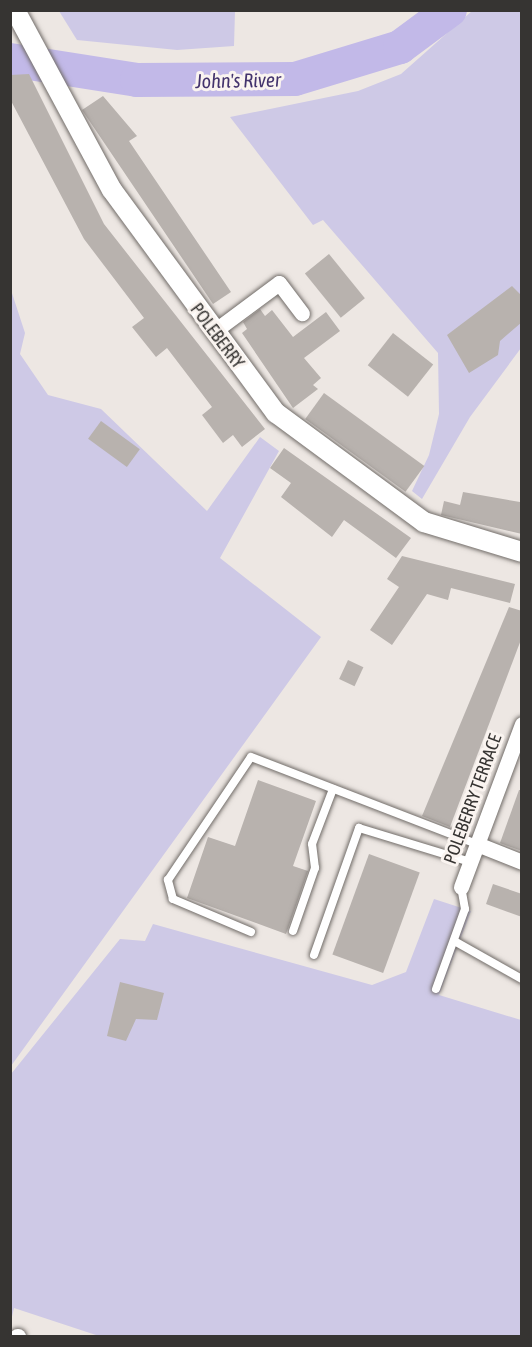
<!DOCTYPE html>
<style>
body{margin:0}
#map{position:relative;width:532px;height:1347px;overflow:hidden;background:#ede7e3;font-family:"Asap Condensed",sans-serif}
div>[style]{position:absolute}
.green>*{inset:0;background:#cec9e6}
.river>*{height:34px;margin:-17px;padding:0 17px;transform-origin:17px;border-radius:17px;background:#c2b9e8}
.building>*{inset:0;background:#b8b2ae;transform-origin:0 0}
.roads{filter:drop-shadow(0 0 2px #716c68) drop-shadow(0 0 2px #716c68)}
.service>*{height:8px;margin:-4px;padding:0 4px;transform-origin:4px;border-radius:4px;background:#fff}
.minor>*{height:15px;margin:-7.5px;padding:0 7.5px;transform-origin:7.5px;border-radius:7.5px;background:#fff}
.tertiary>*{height:20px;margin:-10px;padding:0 10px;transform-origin:10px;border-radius:10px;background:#fff}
span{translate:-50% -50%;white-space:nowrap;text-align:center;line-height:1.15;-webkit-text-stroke:6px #faf4f0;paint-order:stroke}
.street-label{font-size:18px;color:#363432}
.water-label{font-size:20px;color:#43336d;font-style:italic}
.frame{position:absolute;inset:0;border:12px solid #363432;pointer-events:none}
</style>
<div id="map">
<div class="green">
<div style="clip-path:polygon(59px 11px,235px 11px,234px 46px,177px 50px,77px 40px)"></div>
<div style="clip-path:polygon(472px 11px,521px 11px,521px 348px,470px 417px,422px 499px,412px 491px,429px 455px,439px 414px,438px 353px,323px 220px,313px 225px,230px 117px,358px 91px,401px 74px)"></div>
<div style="clip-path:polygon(10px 287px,25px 333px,20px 354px,48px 395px,101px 409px,207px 511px,260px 437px,279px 451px,220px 558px,321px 637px,11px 1066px)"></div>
<div style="clip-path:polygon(434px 899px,471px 911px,439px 995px,521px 1020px,521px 1336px,99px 1336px,14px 1308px,11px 1321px,11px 1074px,120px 939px,145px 941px,153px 924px,372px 985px,406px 972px)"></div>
</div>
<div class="river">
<div style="left:10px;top:60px;width:129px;rotate:8.9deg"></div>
<div style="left:137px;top:80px;width:158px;rotate:-0.4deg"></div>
<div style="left:295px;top:79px;width:110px;rotate:-16.9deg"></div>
<div style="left:400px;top:47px;width:62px;rotate:-36.5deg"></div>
</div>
<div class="building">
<div style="clip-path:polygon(29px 74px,104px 224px,265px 429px,242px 447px,233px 435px,223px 443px,202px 415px,212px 407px,167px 348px,156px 357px,132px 327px,144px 318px,84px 239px,10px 99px,10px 75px)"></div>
<div style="clip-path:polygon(103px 96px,137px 136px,129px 141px,231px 292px,213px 304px,82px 110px)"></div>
<div style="left:329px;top:254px;width:57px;height:31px;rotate:51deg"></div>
<div style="clip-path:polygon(512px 286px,522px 296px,522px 322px,500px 341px,498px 355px,469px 373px,447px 335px)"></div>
<div style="clip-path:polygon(260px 309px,265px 316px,272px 310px,293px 337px,326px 312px,340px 331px,304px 358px,321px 378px,313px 385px,318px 389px,293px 408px,242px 333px,247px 329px,243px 322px)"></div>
<div style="left:393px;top:333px;width:51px;height:41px;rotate:38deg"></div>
<div style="left:324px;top:393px;width:124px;height:32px;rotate:36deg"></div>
<div style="left:101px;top:421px;width:48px;height:22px;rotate:36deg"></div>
<div style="clip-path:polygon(284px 448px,411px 538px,396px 558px,344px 520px,332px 537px,281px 497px,291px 483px,270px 468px)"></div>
<div style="clip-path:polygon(463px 492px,520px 502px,522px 534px,441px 515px,444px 501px,460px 505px)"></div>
<div style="clip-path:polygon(402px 556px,515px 584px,510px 603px,451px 588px,448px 600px,427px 594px,392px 645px,370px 630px,399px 587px,387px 579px)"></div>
<div style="clip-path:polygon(509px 607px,522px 611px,522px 637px,450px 827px,422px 816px)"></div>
<div style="left:348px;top:660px;width:17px;height:21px;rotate:25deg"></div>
<div style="clip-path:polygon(258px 780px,316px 801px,293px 866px,308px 871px,286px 934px,187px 898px,208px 837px,235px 846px)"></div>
<div style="clip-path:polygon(519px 790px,522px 790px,522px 851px,500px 843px)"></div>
<div style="left:369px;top:854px;width:54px;height:107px;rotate:20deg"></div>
<div style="clip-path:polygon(493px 884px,522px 894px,522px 917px,486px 904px)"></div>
<div style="clip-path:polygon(120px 982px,164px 993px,157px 1020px,136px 1019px,126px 1041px,107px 1036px)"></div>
</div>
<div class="roads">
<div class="service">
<div style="left:293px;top:931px;width:67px;rotate:-70.8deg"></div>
<div style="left:315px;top:868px;width:24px;rotate:-97deg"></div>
<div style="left:312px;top:844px;width:59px;rotate:-69.1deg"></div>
<div style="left:251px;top:932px;width:85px;rotate:-157.1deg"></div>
<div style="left:173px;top:899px;width:20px;rotate:-105deg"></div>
<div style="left:168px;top:880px;width:148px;rotate:-56deg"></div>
<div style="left:251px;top:757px;width:242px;rotate:21.1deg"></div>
<div style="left:456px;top:942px;width:76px;rotate:29.3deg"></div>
<div style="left:314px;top:955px;width:135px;rotate:-70.5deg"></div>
<div style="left:359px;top:828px;width:116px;rotate:17deg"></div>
<div style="left:436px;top:989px;width:85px;rotate:-70.1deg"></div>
<div style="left:465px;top:909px;width:22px;rotate:-100deg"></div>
</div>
<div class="minor">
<div style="left:213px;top:332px;width:82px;rotate:-36.6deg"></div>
<div style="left:279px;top:283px;width:38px;rotate:53deg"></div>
<div style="left:477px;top:844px;width:48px;rotate:21.8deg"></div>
<div style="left:461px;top:887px;width:174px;rotate:-69.5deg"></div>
<div style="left:17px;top:1336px;width:1px"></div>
</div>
<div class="tertiary">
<div style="left:15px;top:10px;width:204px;rotate:61.7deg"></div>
<div style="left:112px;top:190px;width:277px;rotate:53.7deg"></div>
<div style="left:276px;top:413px;width:184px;rotate:36.4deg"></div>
<div style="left:424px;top:522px;width:102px;rotate:17deg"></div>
</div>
</div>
<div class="street-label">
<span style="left:217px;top:336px;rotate:53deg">POLEBERRY</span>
<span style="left:473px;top:799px;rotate:-70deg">POLEBERRY TERRACE</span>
</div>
<div class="water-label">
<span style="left:238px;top:80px;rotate:-1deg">John's River</span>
</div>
<div class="frame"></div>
</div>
